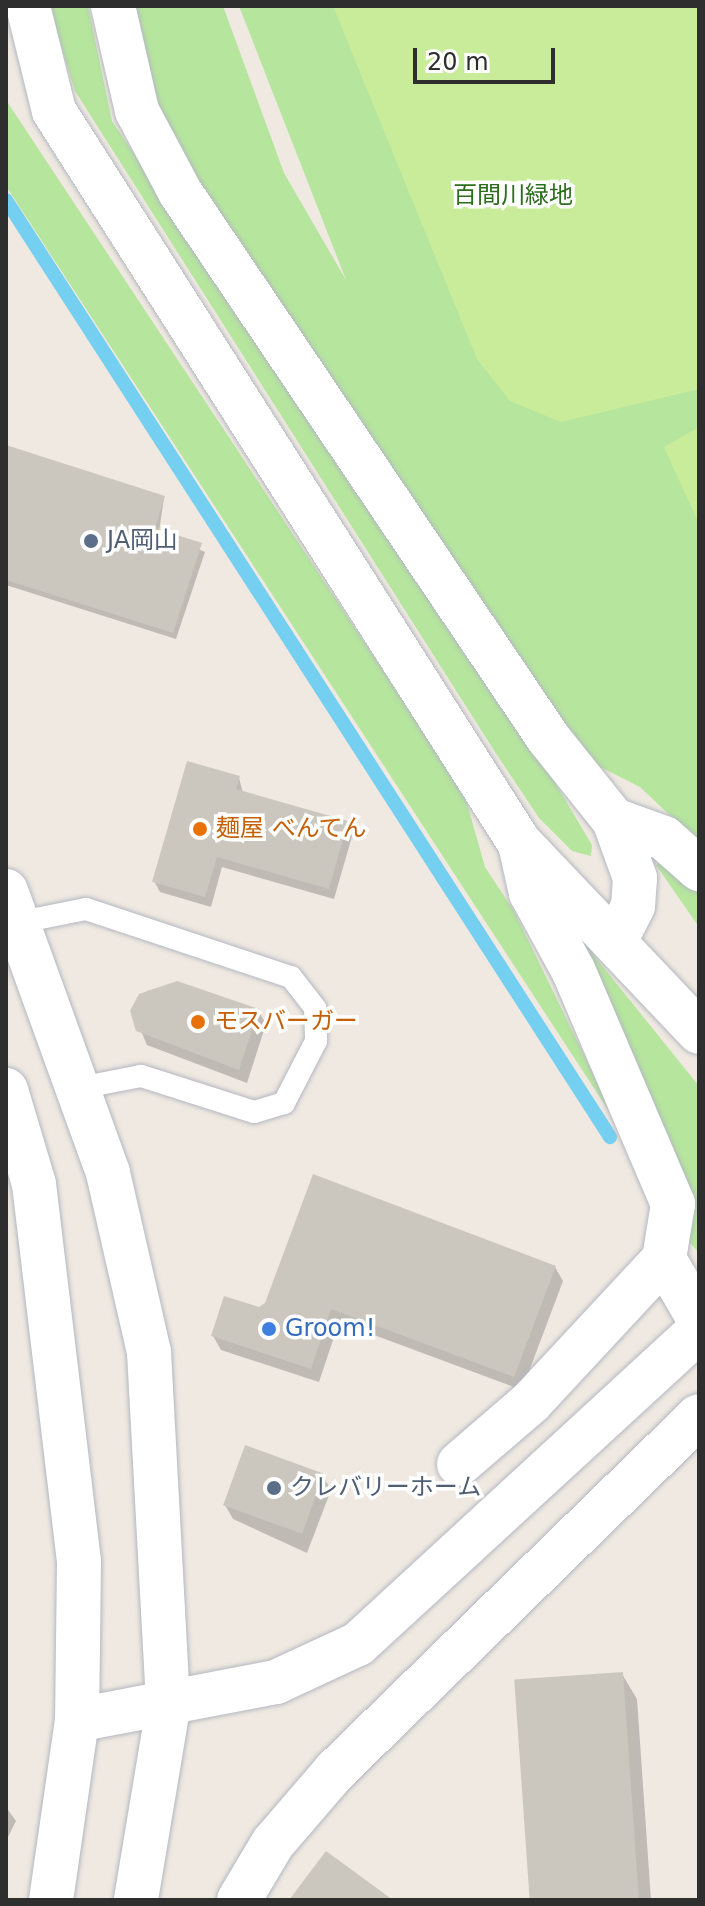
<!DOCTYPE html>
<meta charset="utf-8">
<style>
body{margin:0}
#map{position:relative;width:705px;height:1906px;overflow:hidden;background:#efe9e1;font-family:"DejaVu Sans","Noto Sans JP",sans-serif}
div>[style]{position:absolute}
.green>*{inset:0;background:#b6e59e}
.pitch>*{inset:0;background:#c9ec9a}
.shadow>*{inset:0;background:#0003}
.stream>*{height:14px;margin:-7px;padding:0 7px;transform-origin:7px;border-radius:7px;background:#75cff0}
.building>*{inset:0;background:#cbc7bf;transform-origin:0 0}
.roads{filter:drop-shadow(0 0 2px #b4b7c1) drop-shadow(0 0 2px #b4b7c1)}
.lane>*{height:22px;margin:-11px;padding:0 11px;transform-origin:11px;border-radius:11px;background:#fff}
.street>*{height:44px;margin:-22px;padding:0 22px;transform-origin:22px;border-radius:22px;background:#fff}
.secondary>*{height:44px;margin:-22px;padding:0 22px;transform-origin:22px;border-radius:22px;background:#fff}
.dots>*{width:22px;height:22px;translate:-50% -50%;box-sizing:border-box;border:4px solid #fff;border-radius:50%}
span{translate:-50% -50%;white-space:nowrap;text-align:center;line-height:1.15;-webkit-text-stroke:7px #fff;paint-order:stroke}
.park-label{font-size:24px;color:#2c6e1b}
.service-label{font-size:24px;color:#4e5e75}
.left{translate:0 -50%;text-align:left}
.food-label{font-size:24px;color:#c56008}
.shop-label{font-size:24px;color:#366cbe}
.frame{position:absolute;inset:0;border:8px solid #2e2e2e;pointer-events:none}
.scale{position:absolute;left:413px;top:48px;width:142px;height:36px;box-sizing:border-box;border:4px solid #2e2e2e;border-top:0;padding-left:10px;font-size:24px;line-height:28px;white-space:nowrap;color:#2e2e2e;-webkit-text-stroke:6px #fff;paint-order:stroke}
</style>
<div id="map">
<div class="green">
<div style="clip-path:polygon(49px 6px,88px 6px,112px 121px,547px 769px,592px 845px,591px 856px,572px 851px,539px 818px,497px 755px,75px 91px)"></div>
<div style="clip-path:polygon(129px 6px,223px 6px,284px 173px,346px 280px,239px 6px,699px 6px,699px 843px,640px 787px,586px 760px,194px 186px,150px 105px)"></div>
<div style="clip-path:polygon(6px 100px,464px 793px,485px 867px,514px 911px,618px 1125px,6px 186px)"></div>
<div style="clip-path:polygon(663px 860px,699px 894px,699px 927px,656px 865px)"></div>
<div style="clip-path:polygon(583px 942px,699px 1086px,699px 1253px,687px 1239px,695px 1205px,688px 1185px)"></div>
</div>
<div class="pitch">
<div style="clip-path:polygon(333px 6px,699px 6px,699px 389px,561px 422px,510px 401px,477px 359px)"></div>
<div style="clip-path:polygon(699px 427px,699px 524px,664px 447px)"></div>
</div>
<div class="shadow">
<div style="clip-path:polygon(6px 447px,164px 498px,159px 532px,205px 552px,176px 639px,6px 585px)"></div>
<div style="clip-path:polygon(239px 778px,243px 793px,347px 822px,353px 833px,334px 899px,222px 867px,211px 907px,160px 892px,154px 881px)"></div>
<div style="clip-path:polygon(177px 983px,258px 1010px,266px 1024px,247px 1083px,147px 1045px,133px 1012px,147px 991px)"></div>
<div style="clip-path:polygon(555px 1267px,563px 1281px,522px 1390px,339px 1322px,319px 1382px,221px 1350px,213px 1336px,259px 1310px)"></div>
<div style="clip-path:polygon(323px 1476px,331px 1490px,307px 1553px,233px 1519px,225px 1505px)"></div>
<div style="clip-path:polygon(622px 1674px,637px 1699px,651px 1900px,534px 1900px)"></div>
<div style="clip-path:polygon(6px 1807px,16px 1821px,6px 1841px)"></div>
</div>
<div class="stream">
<div style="left:6px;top:200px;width:1115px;rotate:57.19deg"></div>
</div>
<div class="building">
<div style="clip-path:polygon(6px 445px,165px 496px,155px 528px,202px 543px,173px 633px,6px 580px)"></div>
<div style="clip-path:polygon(187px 761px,240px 776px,236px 789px,348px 821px,329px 889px,217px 857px,205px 897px,152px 882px)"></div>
<div style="clip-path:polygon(177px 981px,259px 1009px,239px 1070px,136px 1031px,130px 1011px,139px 994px)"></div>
<div style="clip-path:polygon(313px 1174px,556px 1266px,514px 1377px,331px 1309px,311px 1369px,211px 1336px,224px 1296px,259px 1307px,265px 1303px)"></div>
<div style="left:245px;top:1445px;width:84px;height:64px;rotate:20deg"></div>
<div style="left:623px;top:1672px;width:229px;height:109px;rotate:86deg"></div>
<div style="clip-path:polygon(326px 1851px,393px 1900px,289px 1900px)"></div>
</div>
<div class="roads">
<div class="lane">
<div style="left:21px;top:922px;width:66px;rotate:-11.3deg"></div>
<div style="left:86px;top:909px;width:216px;rotate:18.4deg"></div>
<div style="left:291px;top:977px;width:39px;rotate:52deg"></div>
<div style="left:315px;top:1008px;width:33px;rotate:88deg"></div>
<div style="left:316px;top:1041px;width:70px;rotate:117.3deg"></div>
<div style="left:284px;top:1103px;width:31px;rotate:163deg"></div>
<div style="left:254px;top:1112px;width:119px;rotate:-162.3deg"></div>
<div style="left:141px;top:1076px;width:63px;rotate:169deg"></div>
</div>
<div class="street">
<div style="left:28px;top:6px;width:108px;rotate:76.1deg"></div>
<div style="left:54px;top:111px;width:866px;rotate:57.54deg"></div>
<div style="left:519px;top:842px;width:262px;rotate:46.5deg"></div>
<div style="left:113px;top:6px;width:108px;rotate:77.1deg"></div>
<div style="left:137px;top:111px;width:92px;rotate:62deg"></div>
<div style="left:180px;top:192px;width:660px;rotate:56deg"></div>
<div style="left:549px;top:739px;width:104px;rotate:51.3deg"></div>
<div style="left:614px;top:820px;width:62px;rotate:70.1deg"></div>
<div style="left:635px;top:878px;width:28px;rotate:94deg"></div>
<div style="left:633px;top:906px;width:37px;rotate:117deg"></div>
<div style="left:614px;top:820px;width:53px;rotate:19.8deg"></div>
<div style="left:664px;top:838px;width:47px;rotate:41.5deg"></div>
<div style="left:664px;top:1259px;width:69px;rotate:59.7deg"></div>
<div style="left:459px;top:1464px;width:95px;rotate:-40.7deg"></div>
<div style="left:531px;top:1402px;width:195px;rotate:-47.1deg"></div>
<div style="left:664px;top:1259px;width:56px;rotate:-80.7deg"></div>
<div style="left:673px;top:1204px;width:254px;rotate:-113.1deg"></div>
<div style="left:573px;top:970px;width:88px;rotate:-118.6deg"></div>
<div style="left:531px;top:893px;width:50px;rotate:-102.7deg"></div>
<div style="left:239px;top:1900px;width:66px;rotate:-59.2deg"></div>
<div style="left:273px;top:1843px;width:95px;rotate:-49.3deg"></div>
<div style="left:335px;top:1771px;width:508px;rotate:-44.28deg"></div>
</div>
<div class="secondary">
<div style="left:6px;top:891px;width:300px;rotate:70.1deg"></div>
<div style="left:108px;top:1173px;width:184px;rotate:77.1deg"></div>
<div style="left:149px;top:1352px;width:357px;rotate:86.9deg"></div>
<div style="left:168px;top:1708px;width:195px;rotate:99.5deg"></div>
<div style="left:6px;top:1090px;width:98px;rotate:73.4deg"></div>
<div style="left:34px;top:1184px;width:380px;rotate:83.2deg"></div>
<div style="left:79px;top:1561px;width:159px;rotate:90.7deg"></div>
<div style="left:77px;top:1720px;width:182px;rotate:98.2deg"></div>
<div style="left:77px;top:1720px;width:203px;rotate:-10.8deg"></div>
<div style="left:276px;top:1682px;width:90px;rotate:-24.9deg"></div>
<div style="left:358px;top:1644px;width:464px;rotate:-42.6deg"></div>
</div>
</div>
<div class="dots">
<div style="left:91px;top:541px;background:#5c6f8a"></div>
<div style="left:200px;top:829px;background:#e8710a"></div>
<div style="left:198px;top:1022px;background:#e8710a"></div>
<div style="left:269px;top:1329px;background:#3f7fe0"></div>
<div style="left:274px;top:1488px;background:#5c6f8a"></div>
</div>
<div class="park-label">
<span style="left:513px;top:196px">百間川緑地</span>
</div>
<div class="service-label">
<span class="left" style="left:107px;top:541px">JA岡山</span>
<span class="left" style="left:290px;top:1488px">クレバリーホーム</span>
</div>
<div class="food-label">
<span class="left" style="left:216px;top:829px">麺屋 べんてん</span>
<span class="left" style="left:214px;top:1022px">モスバーガー</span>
</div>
<div class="shop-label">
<span class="left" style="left:285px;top:1329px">Groom!</span>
</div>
<div class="frame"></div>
<div class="scale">20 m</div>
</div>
